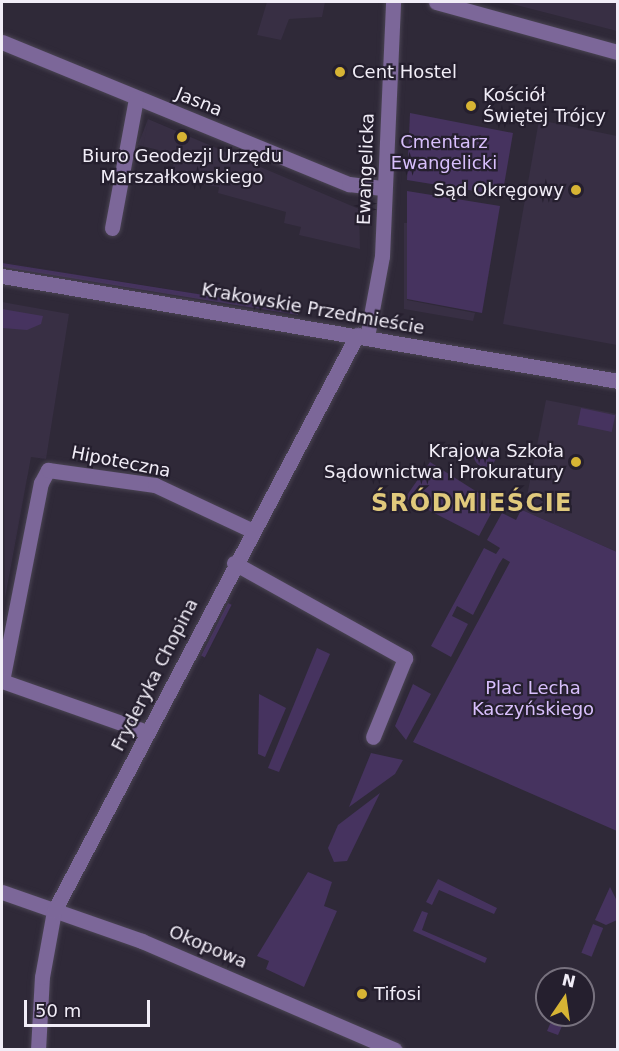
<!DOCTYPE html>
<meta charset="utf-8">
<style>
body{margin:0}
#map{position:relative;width:619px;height:1051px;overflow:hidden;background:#2f2938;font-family:"DejaVu Sans",sans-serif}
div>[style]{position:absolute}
.built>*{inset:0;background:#382f44}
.green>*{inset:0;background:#46335f;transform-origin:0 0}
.round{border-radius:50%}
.roads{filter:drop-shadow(0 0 2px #4a4453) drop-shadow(0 0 2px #4a4453)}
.minor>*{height:15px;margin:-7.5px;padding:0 7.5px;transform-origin:7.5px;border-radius:7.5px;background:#7c6799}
.tertiary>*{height:15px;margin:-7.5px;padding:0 7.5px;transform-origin:7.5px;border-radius:7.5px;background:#7c6799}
.dots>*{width:16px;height:16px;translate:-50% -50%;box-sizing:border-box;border:3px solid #251f2e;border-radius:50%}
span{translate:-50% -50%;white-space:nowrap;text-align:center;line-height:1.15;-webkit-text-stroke:4.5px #251f2e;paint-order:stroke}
.poi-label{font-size:18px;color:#f1edf7}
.left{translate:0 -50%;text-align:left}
.right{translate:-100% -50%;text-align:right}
.street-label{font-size:18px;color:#f1edf7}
.park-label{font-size:18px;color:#d8bffc}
.district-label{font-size:24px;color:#e0c97c;font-weight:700;letter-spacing:1.5px}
.frame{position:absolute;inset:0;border:3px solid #f1edf7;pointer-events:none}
.north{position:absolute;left:535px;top:967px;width:60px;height:60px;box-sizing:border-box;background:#251f2e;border:2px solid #77717e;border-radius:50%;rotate:13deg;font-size:16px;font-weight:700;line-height:24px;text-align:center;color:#f1edf7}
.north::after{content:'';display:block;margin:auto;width:21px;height:27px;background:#d7b434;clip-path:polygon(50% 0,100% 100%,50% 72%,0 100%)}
.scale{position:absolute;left:24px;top:1000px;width:126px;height:27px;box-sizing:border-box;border:3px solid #f1edf7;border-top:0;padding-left:8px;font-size:18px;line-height:21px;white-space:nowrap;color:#f1edf7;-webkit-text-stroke:4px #251f2e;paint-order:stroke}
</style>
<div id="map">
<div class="built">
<div style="clip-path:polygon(267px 2px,325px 2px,322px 17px,289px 19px,281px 40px,257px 35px)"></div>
<div style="clip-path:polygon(504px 2px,617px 2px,617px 31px,528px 8px)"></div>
<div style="clip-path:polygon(148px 119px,359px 209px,360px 249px,299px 235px,301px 227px,284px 223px,286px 212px,218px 193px,219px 187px,171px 180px,175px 154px,138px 145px)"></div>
<div style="clip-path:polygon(539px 120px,617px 136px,617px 345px,503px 324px)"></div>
<div style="clip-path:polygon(404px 223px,409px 223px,407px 300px,475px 313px,473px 321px,404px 309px)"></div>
<div style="clip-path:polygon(2px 302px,69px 314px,46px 459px,31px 457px,5px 598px)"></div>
<div style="clip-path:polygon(546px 400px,617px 414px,617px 552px,524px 511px)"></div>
</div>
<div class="green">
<div style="clip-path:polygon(410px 113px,513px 133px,503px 191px,499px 195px,407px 180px)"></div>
<div style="clip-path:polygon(407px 191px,500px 206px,482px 313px,407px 299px)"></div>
<div style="clip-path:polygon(2px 263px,298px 310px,298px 315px,2px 267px)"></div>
<div style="clip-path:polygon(2px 309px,43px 316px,41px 324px,27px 330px,2px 328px)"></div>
<div style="left:581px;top:408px;width:35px;height:17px;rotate:12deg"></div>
<div class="round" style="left:474px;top:445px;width:22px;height:22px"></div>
<div style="clip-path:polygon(430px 462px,496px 504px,479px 536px,405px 498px)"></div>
<div style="clip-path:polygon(504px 502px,617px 552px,617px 831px,413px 742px,510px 562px,503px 558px,499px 564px,473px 615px,457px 606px,452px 616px,468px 624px,451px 657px,431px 646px,484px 548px,496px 554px,500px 548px,487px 540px,502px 513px,516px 520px,520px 512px)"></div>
<div style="left:228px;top:603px;width:4px;height:59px;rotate:27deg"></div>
<div style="clip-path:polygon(317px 648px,330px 654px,279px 772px,268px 768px)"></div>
<div style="clip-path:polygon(413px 684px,431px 694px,406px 740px,395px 726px)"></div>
<div style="clip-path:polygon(259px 694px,286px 708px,265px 757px,258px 754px)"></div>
<div style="clip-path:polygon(371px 753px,403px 760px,395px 774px,349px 807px)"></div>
<div style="clip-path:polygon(380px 793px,347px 861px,334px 862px,328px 848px,338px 825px)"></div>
<div style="clip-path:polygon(308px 872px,332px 882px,324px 906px,337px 911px,304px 987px,266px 969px,269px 961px,257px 956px)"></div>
<div style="clip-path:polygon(438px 879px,497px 908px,494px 914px,439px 890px,432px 905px,426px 902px)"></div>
<div style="clip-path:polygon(610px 887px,617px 901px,617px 920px,606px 925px,595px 920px)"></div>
<div style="clip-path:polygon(422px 911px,428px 913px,422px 930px,487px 958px,485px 963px,413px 931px)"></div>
<div style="left:593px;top:924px;width:11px;height:31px;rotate:22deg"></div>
<div style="clip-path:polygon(554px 1015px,567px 1015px,558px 1035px,547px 1031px)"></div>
</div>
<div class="roads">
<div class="minor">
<div style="left:436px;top:2px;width:189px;rotate:15.4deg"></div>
<div style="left:2px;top:42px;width:375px;rotate:22.3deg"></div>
<div style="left:349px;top:184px;width:35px;rotate:7deg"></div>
<div style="left:112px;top:228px;width:132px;rotate:-79.5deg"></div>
<div style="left:367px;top:337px;width:82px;rotate:-79.5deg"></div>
<div style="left:382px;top:256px;width:254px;rotate:-87.5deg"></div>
<div style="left:234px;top:563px;width:196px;rotate:29.1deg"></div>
<div style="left:405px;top:658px;width:85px;rotate:112.1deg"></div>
<div style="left:2px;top:681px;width:202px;rotate:-78.9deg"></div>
<div style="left:41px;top:483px;width:15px;rotate:-62deg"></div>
<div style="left:48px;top:470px;width:108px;rotate:8deg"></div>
<div style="left:155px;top:485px;width:106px;rotate:25.1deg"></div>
<div style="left:2px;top:681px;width:154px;rotate:19.4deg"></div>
<div style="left:2px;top:892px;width:148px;rotate:19.3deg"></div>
<div style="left:142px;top:941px;width:275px;rotate:23.3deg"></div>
<div style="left:38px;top:1050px;width:73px;rotate:-86.9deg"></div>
<div style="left:42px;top:977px;width:67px;rotate:-79.7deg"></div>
<div style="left:54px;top:911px;width:651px;rotate:-62.25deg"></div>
</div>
<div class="tertiary">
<div style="left:2px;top:276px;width:625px;rotate:9.67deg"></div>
</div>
</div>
<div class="dots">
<div style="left:340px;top:72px;background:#d7b434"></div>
<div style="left:471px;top:106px;background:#d7b434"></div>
<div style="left:182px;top:137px;background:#d7b434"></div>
<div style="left:576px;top:190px;background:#d7b434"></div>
<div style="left:576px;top:462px;background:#d7b434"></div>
<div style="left:362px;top:994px;background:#d7b434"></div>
</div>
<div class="poi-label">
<span class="left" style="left:352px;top:72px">Cent Hostel</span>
<span class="left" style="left:483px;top:106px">Kościół<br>Świętej Trójcy</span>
<span style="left:182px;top:167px">Biuro Geodezji Urzędu<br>Marszałkowskiego</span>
<span class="right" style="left:564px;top:190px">Sąd Okręgowy</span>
<span class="right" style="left:564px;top:462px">Krajowa Szkoła<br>Sądownictwa i Prokuratury</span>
<span class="left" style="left:374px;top:994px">Tifosi</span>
</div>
<div class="street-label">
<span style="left:199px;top:102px;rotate:22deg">Jasna</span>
<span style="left:366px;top:169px;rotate:-88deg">Ewangelicka</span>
<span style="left:313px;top:309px;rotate:10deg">Krakowskie Przedmieście</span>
<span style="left:121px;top:462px;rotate:11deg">Hipoteczna</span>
<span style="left:155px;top:675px;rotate:-63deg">Fryderyka Chopina</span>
<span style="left:208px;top:947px;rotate:23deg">Okopowa</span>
</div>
<div class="park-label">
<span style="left:444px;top:153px">Cmentarz<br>Ewangelicki</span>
<span style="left:533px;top:699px">Plac Lecha<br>Kaczyńskiego</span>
</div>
<div class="district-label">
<span style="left:472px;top:504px">ŚRÓDMIEŚCIE</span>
</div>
<div class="frame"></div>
<div class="north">N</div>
<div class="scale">50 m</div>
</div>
